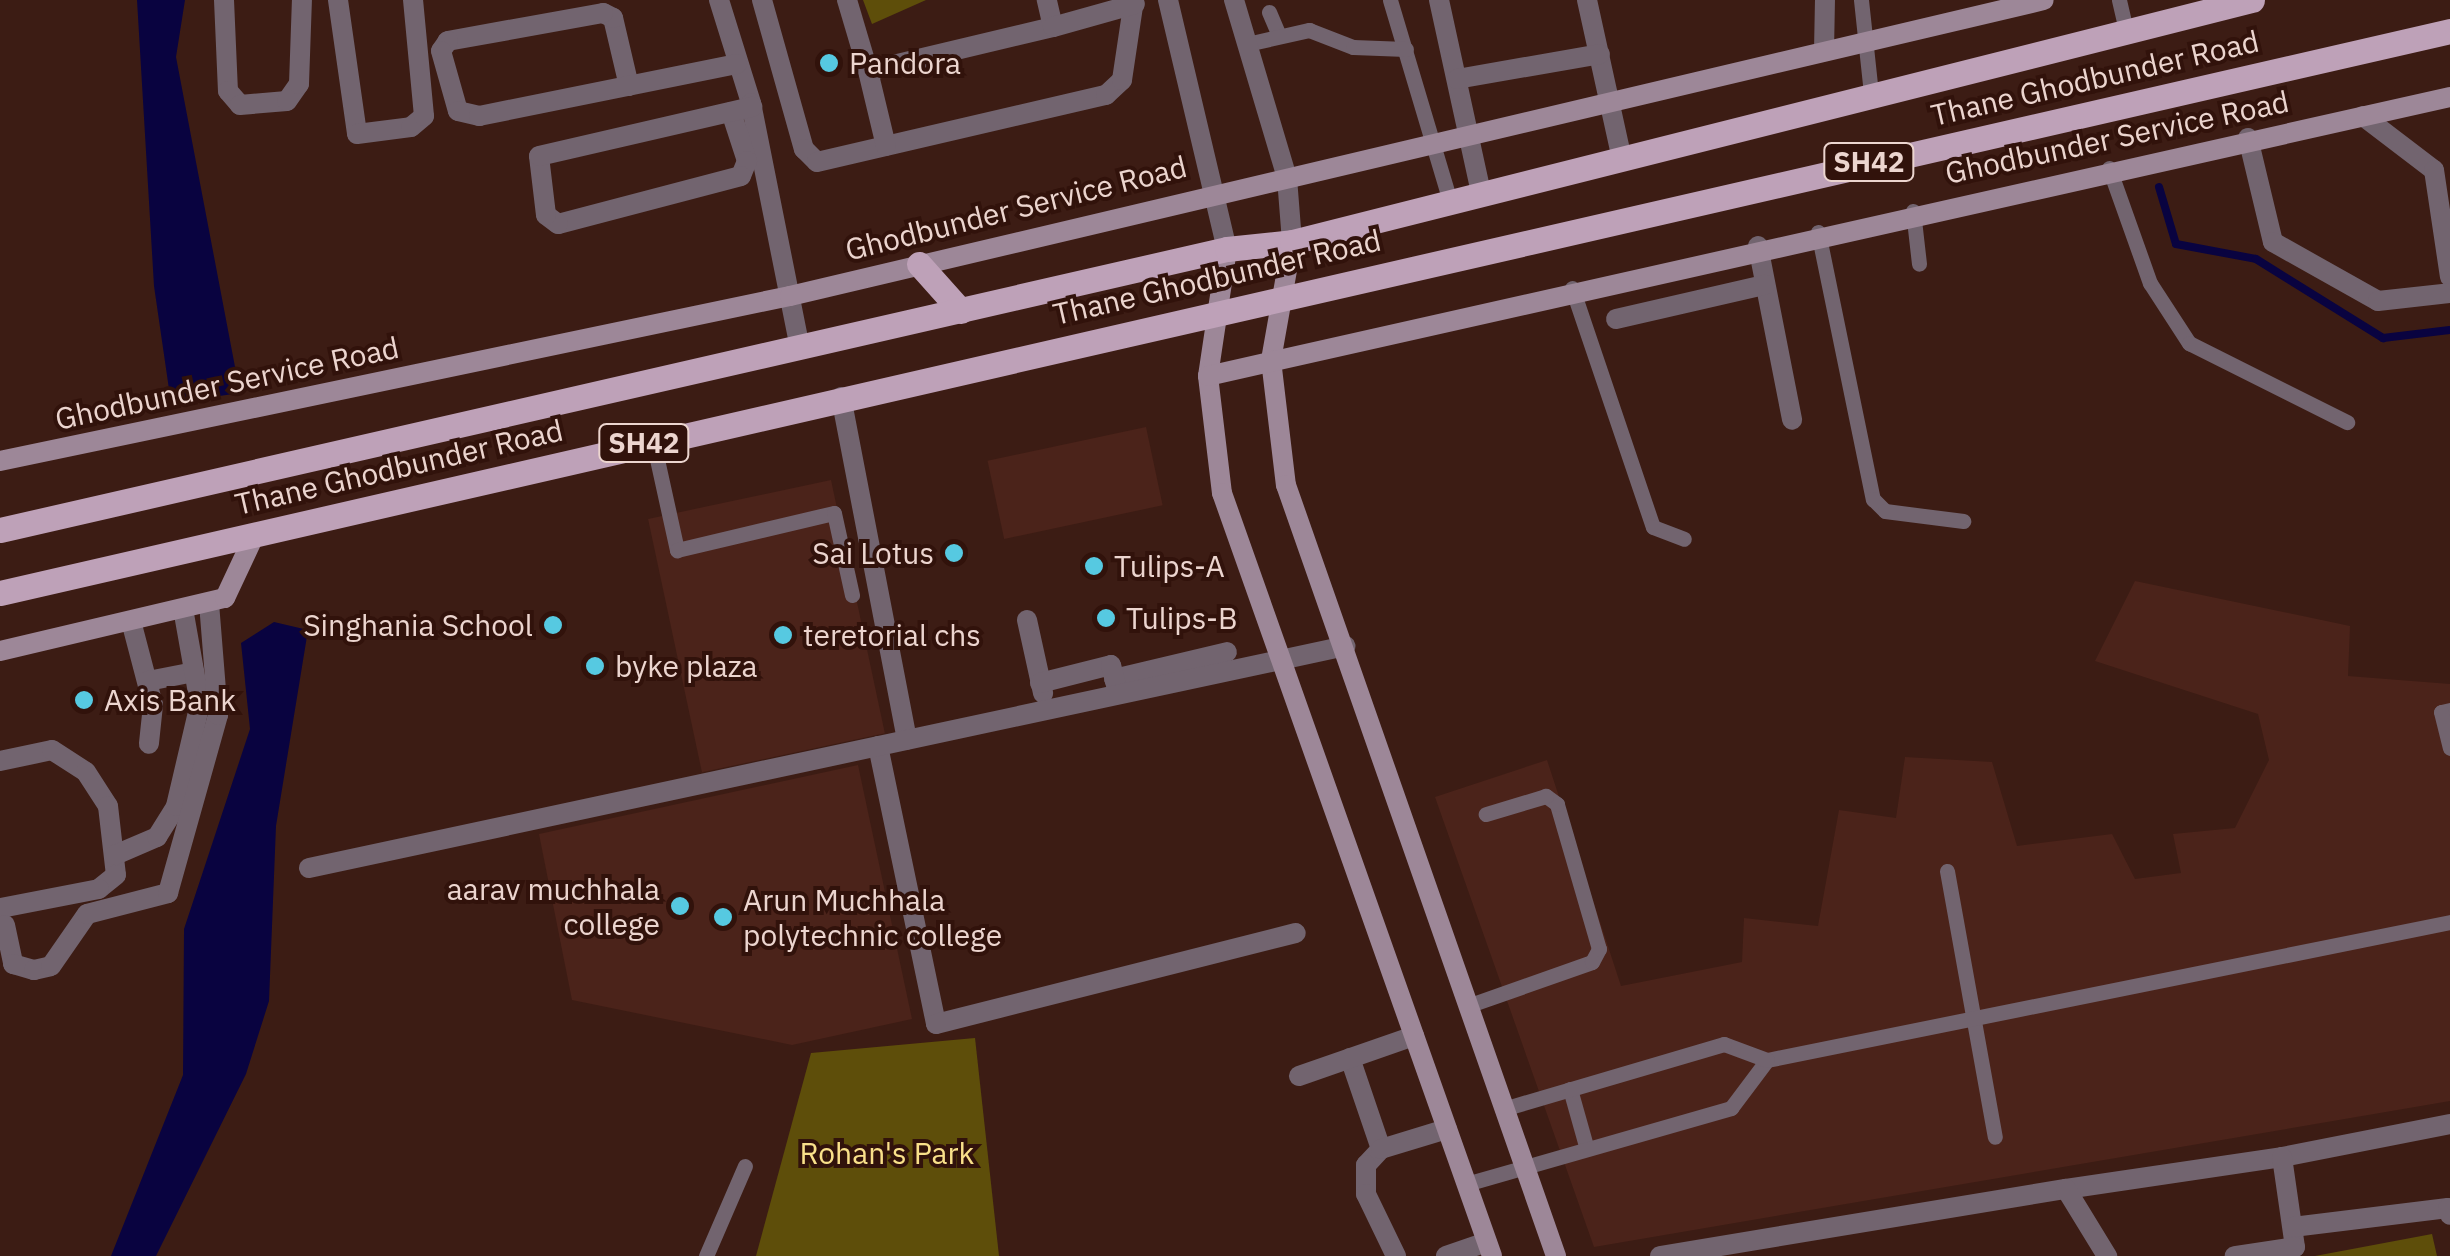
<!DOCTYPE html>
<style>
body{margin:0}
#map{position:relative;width:2450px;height:1256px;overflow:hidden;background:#3c1c14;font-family:"IBM Plex Sans",sans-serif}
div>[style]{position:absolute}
.built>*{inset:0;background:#4b231a;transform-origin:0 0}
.green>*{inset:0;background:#5e4e0a}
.water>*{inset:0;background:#090340}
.stream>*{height:8px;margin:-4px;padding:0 4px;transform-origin:4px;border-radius:4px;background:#090340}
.lane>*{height:15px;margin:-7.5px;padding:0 7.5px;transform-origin:7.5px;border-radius:7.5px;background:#72646f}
.street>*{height:20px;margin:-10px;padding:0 10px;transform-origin:10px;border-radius:10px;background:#72646f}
.secondary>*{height:20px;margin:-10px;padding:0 10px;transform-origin:10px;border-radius:10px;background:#9d8798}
.primary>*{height:25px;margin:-12.5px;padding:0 12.5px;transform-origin:12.5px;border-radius:12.5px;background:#bea1b8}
.dots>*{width:28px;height:28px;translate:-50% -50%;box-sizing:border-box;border:5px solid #31120b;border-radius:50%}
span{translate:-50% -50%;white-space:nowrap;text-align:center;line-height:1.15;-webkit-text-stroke:8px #31120b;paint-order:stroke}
.shield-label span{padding:2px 8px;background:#31120b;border:2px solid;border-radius:8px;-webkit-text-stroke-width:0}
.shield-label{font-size:28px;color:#ecd5cf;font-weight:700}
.poi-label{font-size:30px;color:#ecd5cf}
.left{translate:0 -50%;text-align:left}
.right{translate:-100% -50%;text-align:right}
.street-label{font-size:30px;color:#ecd5cf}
.park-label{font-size:30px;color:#f9e08a}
</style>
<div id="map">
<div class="built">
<div style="left:1146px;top:427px;width:80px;height:162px;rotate:78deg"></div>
<div style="left:831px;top:480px;width:259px;height:187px;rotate:78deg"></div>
<div style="clip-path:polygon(2135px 581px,2350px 626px,2348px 676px,2450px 684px,2450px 1101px,1594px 1247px,1435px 797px,1547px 760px,1621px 986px,1742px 962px,1744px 918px,1818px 926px,1839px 810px,1896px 818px,1905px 757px,1992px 762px,2017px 846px,2112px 834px,2135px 879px,2181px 873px,2173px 834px,2235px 828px,2269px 760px,2258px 714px,2095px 661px)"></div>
<div style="clip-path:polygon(858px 765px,912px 1019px,792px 1045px,572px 1000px,539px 834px)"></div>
</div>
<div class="green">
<div style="clip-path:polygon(863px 0,926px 0,872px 24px)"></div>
<div style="clip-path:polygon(975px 1038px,999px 1256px,756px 1256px,811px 1053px)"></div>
<div style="clip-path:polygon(2432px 1234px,2437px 1256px,2315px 1256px)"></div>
</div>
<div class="water">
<div style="clip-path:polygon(137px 0,185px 0,176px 57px,240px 393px,171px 403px,154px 286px)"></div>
<div style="clip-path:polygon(274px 622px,308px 630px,276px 826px,269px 1001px,246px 1074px,156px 1256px,111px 1256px,183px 1075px,184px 929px,250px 729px,241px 643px)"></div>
</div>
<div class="stream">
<div style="left:2159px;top:187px;width:59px;rotate:73.4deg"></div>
<div style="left:2176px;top:244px;width:81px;rotate:10.6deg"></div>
<div style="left:2256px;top:259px;width:150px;rotate:31.9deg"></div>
<div style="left:2383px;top:338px;width:67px;rotate:-6.8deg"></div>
</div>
<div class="lane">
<div style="left:1390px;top:0;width:210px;rotate:73.4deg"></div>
<div style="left:1861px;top:0;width:95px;rotate:83.9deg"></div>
<div style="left:2119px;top:0;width:32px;rotate:77deg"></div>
<div style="left:1269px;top:12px;width:25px;rotate:67deg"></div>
<div style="left:1247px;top:44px;width:64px;rotate:-12.7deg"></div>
<div style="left:1309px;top:30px;width:47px;rotate:21.1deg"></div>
<div style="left:1353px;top:47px;width:53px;rotate:2.2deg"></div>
<div style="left:2109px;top:168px;width:122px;rotate:70.4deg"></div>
<div style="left:2150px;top:283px;width:72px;rotate:57deg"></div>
<div style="left:2189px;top:343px;width:177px;rotate:26.6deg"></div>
<div style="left:1913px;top:211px;width:53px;rotate:83.5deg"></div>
<div style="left:1818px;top:232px;width:273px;rotate:78.4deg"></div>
<div style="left:1873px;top:499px;width:17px;rotate:45deg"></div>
<div style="left:1885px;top:511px;width:79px;rotate:7.3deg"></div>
<div style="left:1572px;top:288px;width:252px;rotate:71.3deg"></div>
<div style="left:1653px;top:527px;width:33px;rotate:21deg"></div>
<div style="left:653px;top:441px;width:112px;rotate:77.6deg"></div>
<div style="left:677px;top:550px;width:161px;rotate:-13.3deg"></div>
<div style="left:834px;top:513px;width:84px;rotate:77.6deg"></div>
<div style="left:2450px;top:710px;width:9px;rotate:167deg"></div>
<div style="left:2441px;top:712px;width:37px;rotate:76deg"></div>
<div style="left:1947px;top:871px;width:270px;rotate:79.8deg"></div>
<div style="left:1470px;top:1005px;width:129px;rotate:-19.4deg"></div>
<div style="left:1592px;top:962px;width:15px;rotate:-62deg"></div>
<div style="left:1599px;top:949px;width:151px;rotate:-106.2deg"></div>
<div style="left:1557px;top:804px;width:14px;rotate:-144deg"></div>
<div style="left:1546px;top:796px;width:63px;rotate:163.3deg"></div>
<div style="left:1767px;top:1060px;width:697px;rotate:-11.42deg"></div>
<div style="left:1570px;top:1089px;width:59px;rotate:74.3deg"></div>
<div style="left:1466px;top:1184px;width:276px;rotate:-16deg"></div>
<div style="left:1731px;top:1108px;width:60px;rotate:-53.1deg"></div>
<div style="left:1767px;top:1060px;width:46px;rotate:-159.6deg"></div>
<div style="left:1724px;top:1044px;width:227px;rotate:163.6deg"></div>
<div style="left:706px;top:1256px;width:98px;rotate:-66.6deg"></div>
</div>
<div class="street">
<div style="left:224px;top:0;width:91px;rotate:87.5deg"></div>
<div style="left:228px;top:91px;width:18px;rotate:49deg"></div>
<div style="left:240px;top:105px;width:47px;rotate:-4.9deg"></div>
<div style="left:287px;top:101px;width:21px;rotate:-55deg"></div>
<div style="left:299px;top:84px;width:84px;rotate:-88deg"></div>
<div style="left:338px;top:0;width:135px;rotate:81.9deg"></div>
<div style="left:357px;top:134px;width:54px;rotate:-7.4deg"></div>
<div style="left:411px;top:127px;width:17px;rotate:-40deg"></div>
<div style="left:424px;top:116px;width:117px;rotate:-95.4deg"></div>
<div style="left:719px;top:0;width:108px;rotate:72.7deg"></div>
<div style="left:751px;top:103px;width:251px;rotate:78.7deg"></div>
<div style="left:762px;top:0;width:155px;rotate:74.3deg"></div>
<div style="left:804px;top:149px;width:18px;rotate:45deg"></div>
<div style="left:817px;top:162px;width:297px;rotate:-13.1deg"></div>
<div style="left:1106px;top:95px;width:22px;rotate:-43deg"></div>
<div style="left:1122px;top:80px;width:81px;rotate:-81.5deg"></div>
<div style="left:847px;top:0;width:74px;rotate:73.5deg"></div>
<div style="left:868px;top:71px;width:190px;rotate:-13.4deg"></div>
<div style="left:1053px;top:27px;width:28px;rotate:-103deg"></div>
<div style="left:1168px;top:0;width:256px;rotate:76.7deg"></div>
<div style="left:1234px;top:0;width:186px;rotate:73.4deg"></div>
<div style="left:1287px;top:178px;width:64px;rotate:85.5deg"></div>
<div style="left:1439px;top:0;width:198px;rotate:77.7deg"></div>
<div style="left:1587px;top:0;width:159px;rotate:77.6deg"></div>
<div style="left:1053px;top:27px;width:85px;rotate:-15.7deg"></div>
<div style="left:1824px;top:51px;width:51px;rotate:-88.9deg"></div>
<div style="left:868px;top:71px;width:77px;rotate:76.5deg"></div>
<div style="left:1457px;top:79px;width:145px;rotate:-9.9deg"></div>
<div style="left:629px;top:86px;width:70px;rotate:-103.2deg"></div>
<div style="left:613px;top:18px;width:11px;rotate:-153deg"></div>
<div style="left:603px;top:13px;width:158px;rotate:169.8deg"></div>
<div style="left:448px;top:41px;width:12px;rotate:125deg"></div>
<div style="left:441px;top:51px;width:62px;rotate:74.2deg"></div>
<div style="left:458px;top:111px;width:22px;rotate:13deg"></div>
<div style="left:479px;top:116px;width:263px;rotate:-11.4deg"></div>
<div style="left:731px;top:112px;width:52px;rotate:71.9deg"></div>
<div style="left:747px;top:161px;width:16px;rotate:112deg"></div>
<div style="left:741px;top:176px;width:189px;rotate:165.3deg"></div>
<div style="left:558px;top:224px;width:15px;rotate:-143deg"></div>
<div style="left:546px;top:215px;width:59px;rotate:-96.8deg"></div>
<div style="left:539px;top:156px;width:219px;rotate:-13deg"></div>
<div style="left:2363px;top:116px;width:89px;rotate:37.3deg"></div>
<div style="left:2434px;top:170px;width:108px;rotate:81.5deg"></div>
<div style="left:2248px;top:138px;width:107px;rotate:76.5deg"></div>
<div style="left:2273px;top:242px;width:120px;rotate:29.3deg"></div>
<div style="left:2378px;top:301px;width:72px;rotate:-6.3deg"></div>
<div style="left:1758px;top:246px;width:177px;rotate:78.9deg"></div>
<div style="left:1616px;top:319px;width:153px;rotate:-12.9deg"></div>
<div style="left:841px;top:397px;width:349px;rotate:79.1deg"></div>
<div style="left:1027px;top:620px;width:75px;rotate:77.6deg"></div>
<div style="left:131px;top:621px;width:87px;rotate:75.3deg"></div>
<div style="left:153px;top:705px;width:39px;rotate:96deg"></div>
<div style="left:1114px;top:679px;width:116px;rotate:-13.4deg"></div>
<div style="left:148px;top:681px;width:47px;rotate:-11.1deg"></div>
<div style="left:1040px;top:683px;width:73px;rotate:-14.2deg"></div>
<div style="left:1111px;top:665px;width:25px;rotate:76deg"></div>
<div style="left:878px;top:746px;width:284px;rotate:78.2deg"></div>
<div style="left:936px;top:1024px;width:371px;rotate:-14.2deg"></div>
<div style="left:0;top:761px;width:53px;rotate:-11.9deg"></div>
<div style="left:52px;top:750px;width:40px;rotate:32.9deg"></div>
<div style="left:86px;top:772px;width:40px;rotate:57.1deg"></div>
<div style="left:108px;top:806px;width:69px;rotate:83.4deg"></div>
<div style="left:116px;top:875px;width:22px;rotate:141deg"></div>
<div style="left:99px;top:889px;width:101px;rotate:169.1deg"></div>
<div style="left:115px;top:855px;width:46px;rotate:-23.2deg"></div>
<div style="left:157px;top:837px;width:36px;rotate:-58deg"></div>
<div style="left:176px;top:806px;width:105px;rotate:-76.8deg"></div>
<div style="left:200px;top:704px;width:97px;rotate:-100.1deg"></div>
<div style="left:309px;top:868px;width:1060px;rotate:-12.09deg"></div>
<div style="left:5px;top:925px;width:40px;rotate:78deg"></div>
<div style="left:13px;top:964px;width:22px;rotate:16deg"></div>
<div style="left:34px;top:970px;width:17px;rotate:-13deg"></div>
<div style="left:51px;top:966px;width:63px;rotate:-55.3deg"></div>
<div style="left:87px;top:914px;width:84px;rotate:-14.5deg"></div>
<div style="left:168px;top:893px;width:185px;rotate:-74.3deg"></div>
<div style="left:218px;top:715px;width:112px;rotate:-94.6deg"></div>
<div style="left:1350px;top:1058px;width:96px;rotate:71.2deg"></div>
<div style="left:1381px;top:1149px;width:22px;rotate:133deg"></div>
<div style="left:1366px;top:1165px;width:29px;rotate:90deg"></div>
<div style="left:1366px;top:1194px;width:69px;rotate:64.2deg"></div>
<div style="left:1299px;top:1076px;width:122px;rotate:-19.2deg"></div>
<div style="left:1381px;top:1149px;width:69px;rotate:-16.9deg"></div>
<div style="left:2282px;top:1157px;width:171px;rotate:-11.1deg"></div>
<div style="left:2066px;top:1189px;width:218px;rotate:-8.4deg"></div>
<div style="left:2282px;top:1157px;width:91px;rotate:81.8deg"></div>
<div style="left:2295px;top:1247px;width:61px;rotate:171.5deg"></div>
<div style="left:2293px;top:1227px;width:156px;rotate:-7deg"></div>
<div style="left:2448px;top:1208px;width:7px;rotate:74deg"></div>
<div style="left:1446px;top:1256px;width:43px;rotate:-18.9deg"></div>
<div style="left:1660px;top:1256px;width:411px;rotate:-9.4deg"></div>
<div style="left:2066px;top:1189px;width:79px;rotate:58.5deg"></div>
</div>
<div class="secondary">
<div style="left:1292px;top:242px;width:120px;rotate:100.1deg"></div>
<div style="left:1271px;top:360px;width:126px;rotate:83.2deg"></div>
<div style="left:1286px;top:485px;width:817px;rotate:70.7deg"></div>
<div style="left:1227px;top:249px;width:128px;rotate:98.5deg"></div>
<div style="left:1208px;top:376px;width:118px;rotate:83.2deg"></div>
<div style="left:1222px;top:493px;width:809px;rotate:70.51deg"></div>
<div style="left:1208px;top:376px;width:1273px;rotate:-12.66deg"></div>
<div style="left:0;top:461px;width:807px;rotate:-11.8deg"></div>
<div style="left:790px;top:296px;width:1288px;rotate:-13.28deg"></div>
<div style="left:0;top:651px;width:231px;rotate:-13.3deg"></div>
<div style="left:225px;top:598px;width:71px;rotate:-64.9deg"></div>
</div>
<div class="primary">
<div style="left:919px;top:264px;width:63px;rotate:48.2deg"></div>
<div style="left:0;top:530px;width:1259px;rotate:-12.9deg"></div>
<div style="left:1227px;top:249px;width:65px;rotate:-6.1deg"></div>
<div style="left:1292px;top:242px;width:990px;rotate:-14.15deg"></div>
<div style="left:0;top:593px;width:2514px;rotate:-12.92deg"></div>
</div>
<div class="dots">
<div style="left:829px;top:63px;background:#56c9e1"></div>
<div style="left:954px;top:553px;background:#56c9e1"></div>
<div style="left:1094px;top:566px;background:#56c9e1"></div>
<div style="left:1106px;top:618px;background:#56c9e1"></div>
<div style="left:553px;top:625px;background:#56c9e1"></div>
<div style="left:783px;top:635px;background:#56c9e1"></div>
<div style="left:595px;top:666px;background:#56c9e1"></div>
<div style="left:84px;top:700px;background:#56c9e1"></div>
<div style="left:680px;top:906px;background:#56c9e1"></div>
<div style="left:723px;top:917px;background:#56c9e1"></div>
</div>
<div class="shield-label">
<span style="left:1869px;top:162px">SH42</span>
<span style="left:644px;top:443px">SH42</span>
</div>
<div class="poi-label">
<span class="left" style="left:849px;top:63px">Pandora</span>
<span class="right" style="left:934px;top:553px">Sai Lotus</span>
<span class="left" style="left:1114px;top:566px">Tulips-A</span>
<span class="left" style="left:1126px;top:618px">Tulips-B</span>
<span class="right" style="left:533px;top:625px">Singhania School</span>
<span class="left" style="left:803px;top:635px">teretorial chs</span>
<span class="left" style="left:615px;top:666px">byke plaza</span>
<span class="left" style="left:104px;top:700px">Axis Bank</span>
<span class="right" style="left:660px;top:906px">aarav muchhala<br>college</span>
<span class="left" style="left:743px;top:917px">Arun Muchhala<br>polytechnic college</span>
</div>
<div class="street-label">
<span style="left:2095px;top:78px;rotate:-13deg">Thane Ghodbunder Road</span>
<span style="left:2117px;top:137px;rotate:-12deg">Ghodbunder Service Road</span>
<span style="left:1016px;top:208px;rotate:-14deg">Ghodbunder Service Road</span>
<span style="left:1217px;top:277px;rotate:-13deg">Thane Ghodbunder Road</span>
<span style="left:227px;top:383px;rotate:-12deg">Ghodbunder Service Road</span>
<span style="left:399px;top:467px;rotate:-13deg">Thane Ghodbunder Road</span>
</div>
<div class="park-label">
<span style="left:887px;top:1153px">Rohan's Park</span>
</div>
</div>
